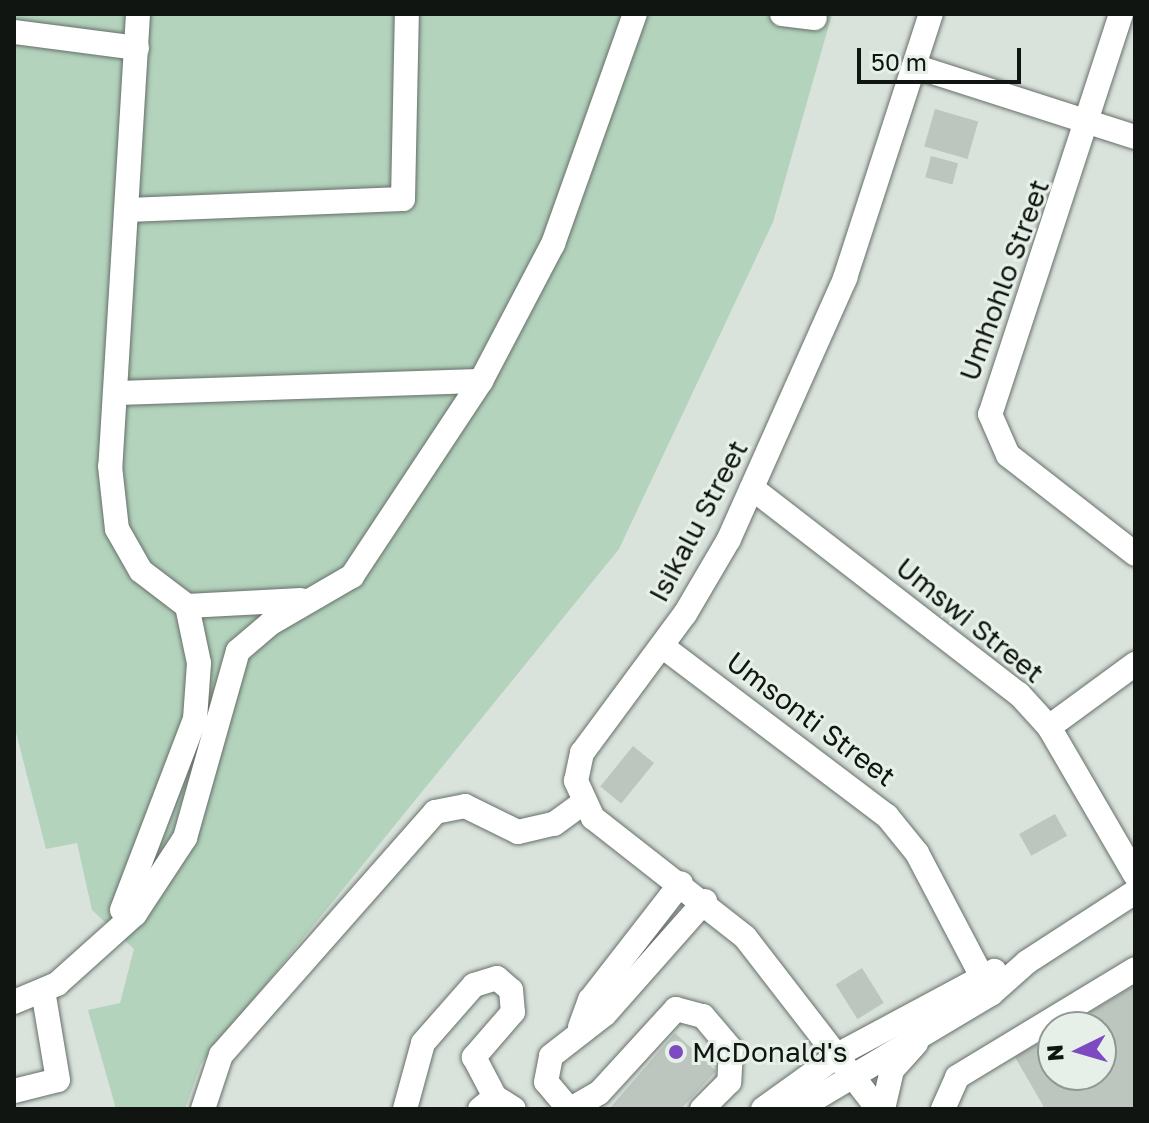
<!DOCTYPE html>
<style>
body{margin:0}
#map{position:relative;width:1149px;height:1123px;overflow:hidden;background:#d9e3dc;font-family:"Golos Text",sans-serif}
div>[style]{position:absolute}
.green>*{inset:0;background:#b3d3bd}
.building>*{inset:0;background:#bcc6bf;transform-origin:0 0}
.roads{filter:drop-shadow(0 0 2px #676f69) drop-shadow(0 0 2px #676f69)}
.minor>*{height:24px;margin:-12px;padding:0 12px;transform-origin:12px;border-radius:12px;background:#fff}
.dots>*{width:22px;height:22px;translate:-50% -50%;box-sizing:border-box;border:4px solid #e6f0e9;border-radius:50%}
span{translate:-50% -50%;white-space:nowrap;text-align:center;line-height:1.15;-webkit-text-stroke:6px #e6f0e9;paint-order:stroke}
.street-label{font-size:28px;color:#111512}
.poi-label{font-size:28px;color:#111512}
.left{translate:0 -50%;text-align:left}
.frame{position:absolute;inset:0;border:16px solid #111512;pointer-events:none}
.north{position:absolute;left:1037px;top:1011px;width:80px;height:80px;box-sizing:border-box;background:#e6f0e9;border:2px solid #919893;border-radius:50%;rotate:265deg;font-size:22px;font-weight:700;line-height:32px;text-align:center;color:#111512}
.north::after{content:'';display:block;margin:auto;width:28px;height:36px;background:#7e4ac2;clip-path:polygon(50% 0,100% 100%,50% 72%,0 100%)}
.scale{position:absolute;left:857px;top:48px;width:164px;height:36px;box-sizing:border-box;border:4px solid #111512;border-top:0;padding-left:10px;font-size:24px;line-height:28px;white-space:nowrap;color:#111512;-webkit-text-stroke:6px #e6f0e9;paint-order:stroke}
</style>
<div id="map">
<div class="green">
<div style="clip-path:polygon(14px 14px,832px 14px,773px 222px,619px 549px,201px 1064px,185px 1109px,116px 1109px,88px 1010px,120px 1003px,134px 949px,92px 910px,77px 843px,46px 849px,14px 725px)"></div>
</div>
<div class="building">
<div style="left:935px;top:109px;width:45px;height:39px;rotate:16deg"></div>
<div style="left:931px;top:156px;width:28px;height:22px;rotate:15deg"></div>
<div style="left:633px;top:746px;width:27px;height:52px;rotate:39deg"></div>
<div style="left:1055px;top:814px;width:25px;height:41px;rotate:61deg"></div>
<div style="left:862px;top:968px;width:41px;height:31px;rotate:58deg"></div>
<div style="clip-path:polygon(1135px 985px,1135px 1109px,1045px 1109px,1015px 1057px,1053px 1034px,1053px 1075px,1101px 1075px,1101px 1027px,1065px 1027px)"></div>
<div style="clip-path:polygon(675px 1033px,716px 1071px,681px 1109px,609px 1109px)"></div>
</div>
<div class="roads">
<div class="minor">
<div style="left:138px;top:14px;width:453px;rotate:93.5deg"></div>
<div style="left:110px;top:466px;width:63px;rotate:83.7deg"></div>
<div style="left:117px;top:529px;width:48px;rotate:60.3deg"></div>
<div style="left:141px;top:571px;width:58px;rotate:37.3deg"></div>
<div style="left:187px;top:606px;width:114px;rotate:-3deg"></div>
<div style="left:782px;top:14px;width:33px;rotate:7deg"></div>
<div style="left:1121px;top:14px;width:421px;rotate:108.1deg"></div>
<div style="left:990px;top:414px;width:45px;rotate:66.3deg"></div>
<div style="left:1008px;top:455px;width:161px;rotate:37.9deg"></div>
<div style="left:14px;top:32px;width:124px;rotate:7.4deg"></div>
<div style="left:914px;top:66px;width:232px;rotate:17.8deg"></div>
<div style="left:127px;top:210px;width:276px;rotate:-2.3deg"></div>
<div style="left:403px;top:199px;width:185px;rotate:-88.8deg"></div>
<div style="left:115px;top:393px;width:366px;rotate:-1.9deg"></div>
<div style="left:752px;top:488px;width:337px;rotate:37.7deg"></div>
<div style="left:1019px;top:694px;width:45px;rotate:47.7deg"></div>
<div style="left:1049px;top:727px;width:171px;rotate:59.8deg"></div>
<div style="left:662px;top:646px;width:282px;rotate:37.1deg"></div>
<div style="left:887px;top:816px;width:48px;rotate:51deg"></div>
<div style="left:917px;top:853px;width:159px;rotate:62.3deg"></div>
<div style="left:1049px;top:727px;width:107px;rotate:-36.2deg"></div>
<div style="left:122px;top:910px;width:204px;rotate:-69.1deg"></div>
<div style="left:195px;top:719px;width:56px;rotate:-85.9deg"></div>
<div style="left:199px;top:663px;width:58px;rotate:-101.9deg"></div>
<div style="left:14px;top:1002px;width:47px;rotate:-22.7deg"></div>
<div style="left:57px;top:984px;width:105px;rotate:-41.9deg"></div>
<div style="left:135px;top:914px;width:91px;rotate:-56.7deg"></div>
<div style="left:185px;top:838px;width:194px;rotate:-74.2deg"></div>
<div style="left:238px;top:651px;width:43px;rotate:-40.3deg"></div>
<div style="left:271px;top:623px;width:94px;rotate:-30.1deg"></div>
<div style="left:352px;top:576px;width:234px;rotate:-56.5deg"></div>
<div style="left:481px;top:381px;width:155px;rotate:-62.3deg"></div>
<div style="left:553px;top:244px;width:244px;rotate:-70.4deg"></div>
<div style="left:580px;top:1027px;width:29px;rotate:-70deg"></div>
<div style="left:590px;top:1000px;width:148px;rotate:-52.1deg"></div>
<div style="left:14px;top:1091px;width:45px;rotate:-14deg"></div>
<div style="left:58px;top:1080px;width:91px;rotate:-99.5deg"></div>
<div style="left:203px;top:1109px;width:57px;rotate:-71.6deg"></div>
<div style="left:221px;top:1055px;width:324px;rotate:-48.6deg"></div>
<div style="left:435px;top:812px;width:31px;rotate:-11deg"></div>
<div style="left:465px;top:806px;width:59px;rotate:26.1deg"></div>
<div style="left:518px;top:832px;width:37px;rotate:-13deg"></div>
<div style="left:554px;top:824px;width:34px;rotate:-36deg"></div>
<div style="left:405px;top:1109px;width:68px;rotate:-74.7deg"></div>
<div style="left:423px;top:1043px;width:77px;rotate:-48.7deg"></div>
<div style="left:474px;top:985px;width:24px;rotate:-17deg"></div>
<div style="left:497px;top:978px;width:18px;rotate:41deg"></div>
<div style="left:511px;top:990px;width:22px;rotate:85deg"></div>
<div style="left:513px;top:1012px;width:60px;rotate:130.9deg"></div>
<div style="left:474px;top:1057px;width:45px;rotate:62.3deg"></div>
<div style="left:480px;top:1109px;width:19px;rotate:-39deg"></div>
<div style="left:495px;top:1097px;width:22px;rotate:32deg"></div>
<div style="left:569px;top:1109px;width:35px;rotate:-130deg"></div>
<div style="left:546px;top:1082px;width:26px;rotate:-79deg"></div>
<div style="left:551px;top:1056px;width:68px;rotate:-37.9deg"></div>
<div style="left:605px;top:1014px;width:151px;rotate:-48.5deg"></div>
<div style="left:571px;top:1109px;width:32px;rotate:-30deg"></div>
<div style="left:599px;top:1093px;width:114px;rotate:-47.5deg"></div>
<div style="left:676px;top:1009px;width:28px;rotate:15deg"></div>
<div style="left:703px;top:1016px;width:43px;rotate:49.7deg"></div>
<div style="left:731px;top:1049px;width:33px;rotate:93deg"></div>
<div style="left:729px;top:1082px;width:38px;rotate:135deg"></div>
<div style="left:763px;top:1109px;width:96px;rotate:-35.7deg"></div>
<div style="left:841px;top:1053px;width:174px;rotate:-28.2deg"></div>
<div style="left:798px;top:1109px;width:225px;rotate:-30.8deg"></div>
<div style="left:991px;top:994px;width:48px;rotate:-41.6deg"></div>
<div style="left:1027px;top:962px;width:129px;rotate:-32.9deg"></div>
<div style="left:878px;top:1109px;width:217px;rotate:-127.7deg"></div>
<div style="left:745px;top:937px;width:193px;rotate:-141.9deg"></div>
<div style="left:593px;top:818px;width:41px;rotate:-114.7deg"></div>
<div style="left:576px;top:781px;width:29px;rotate:-78deg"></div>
<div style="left:582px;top:753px;width:173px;rotate:-53.5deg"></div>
<div style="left:685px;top:614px;width:87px;rotate:-59.6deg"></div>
<div style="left:729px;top:539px;width:286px;rotate:-66deg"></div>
<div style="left:845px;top:278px;width:278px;rotate:-72deg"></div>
<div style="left:883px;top:1109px;width:40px;rotate:-77deg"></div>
<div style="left:892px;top:1070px;width:36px;rotate:-48deg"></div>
<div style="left:943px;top:1109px;width:35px;rotate:-66deg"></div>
<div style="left:957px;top:1077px;width:208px;rotate:-31.2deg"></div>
</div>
</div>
<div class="dots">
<div style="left:676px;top:1052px;background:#7e4ac2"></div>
</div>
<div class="street-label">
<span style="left:1004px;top:280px;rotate:-70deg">Umhohlo Street</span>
<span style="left:698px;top:521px;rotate:-62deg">Isikalu Street</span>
<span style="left:970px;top:620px;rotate:39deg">Umswi Street</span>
<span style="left:811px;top:719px;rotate:37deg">Umsonti Street</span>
</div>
<div class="poi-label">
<span class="left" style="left:692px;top:1052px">McDonald's</span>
</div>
<div class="frame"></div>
<div class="north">N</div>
<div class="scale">50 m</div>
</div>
